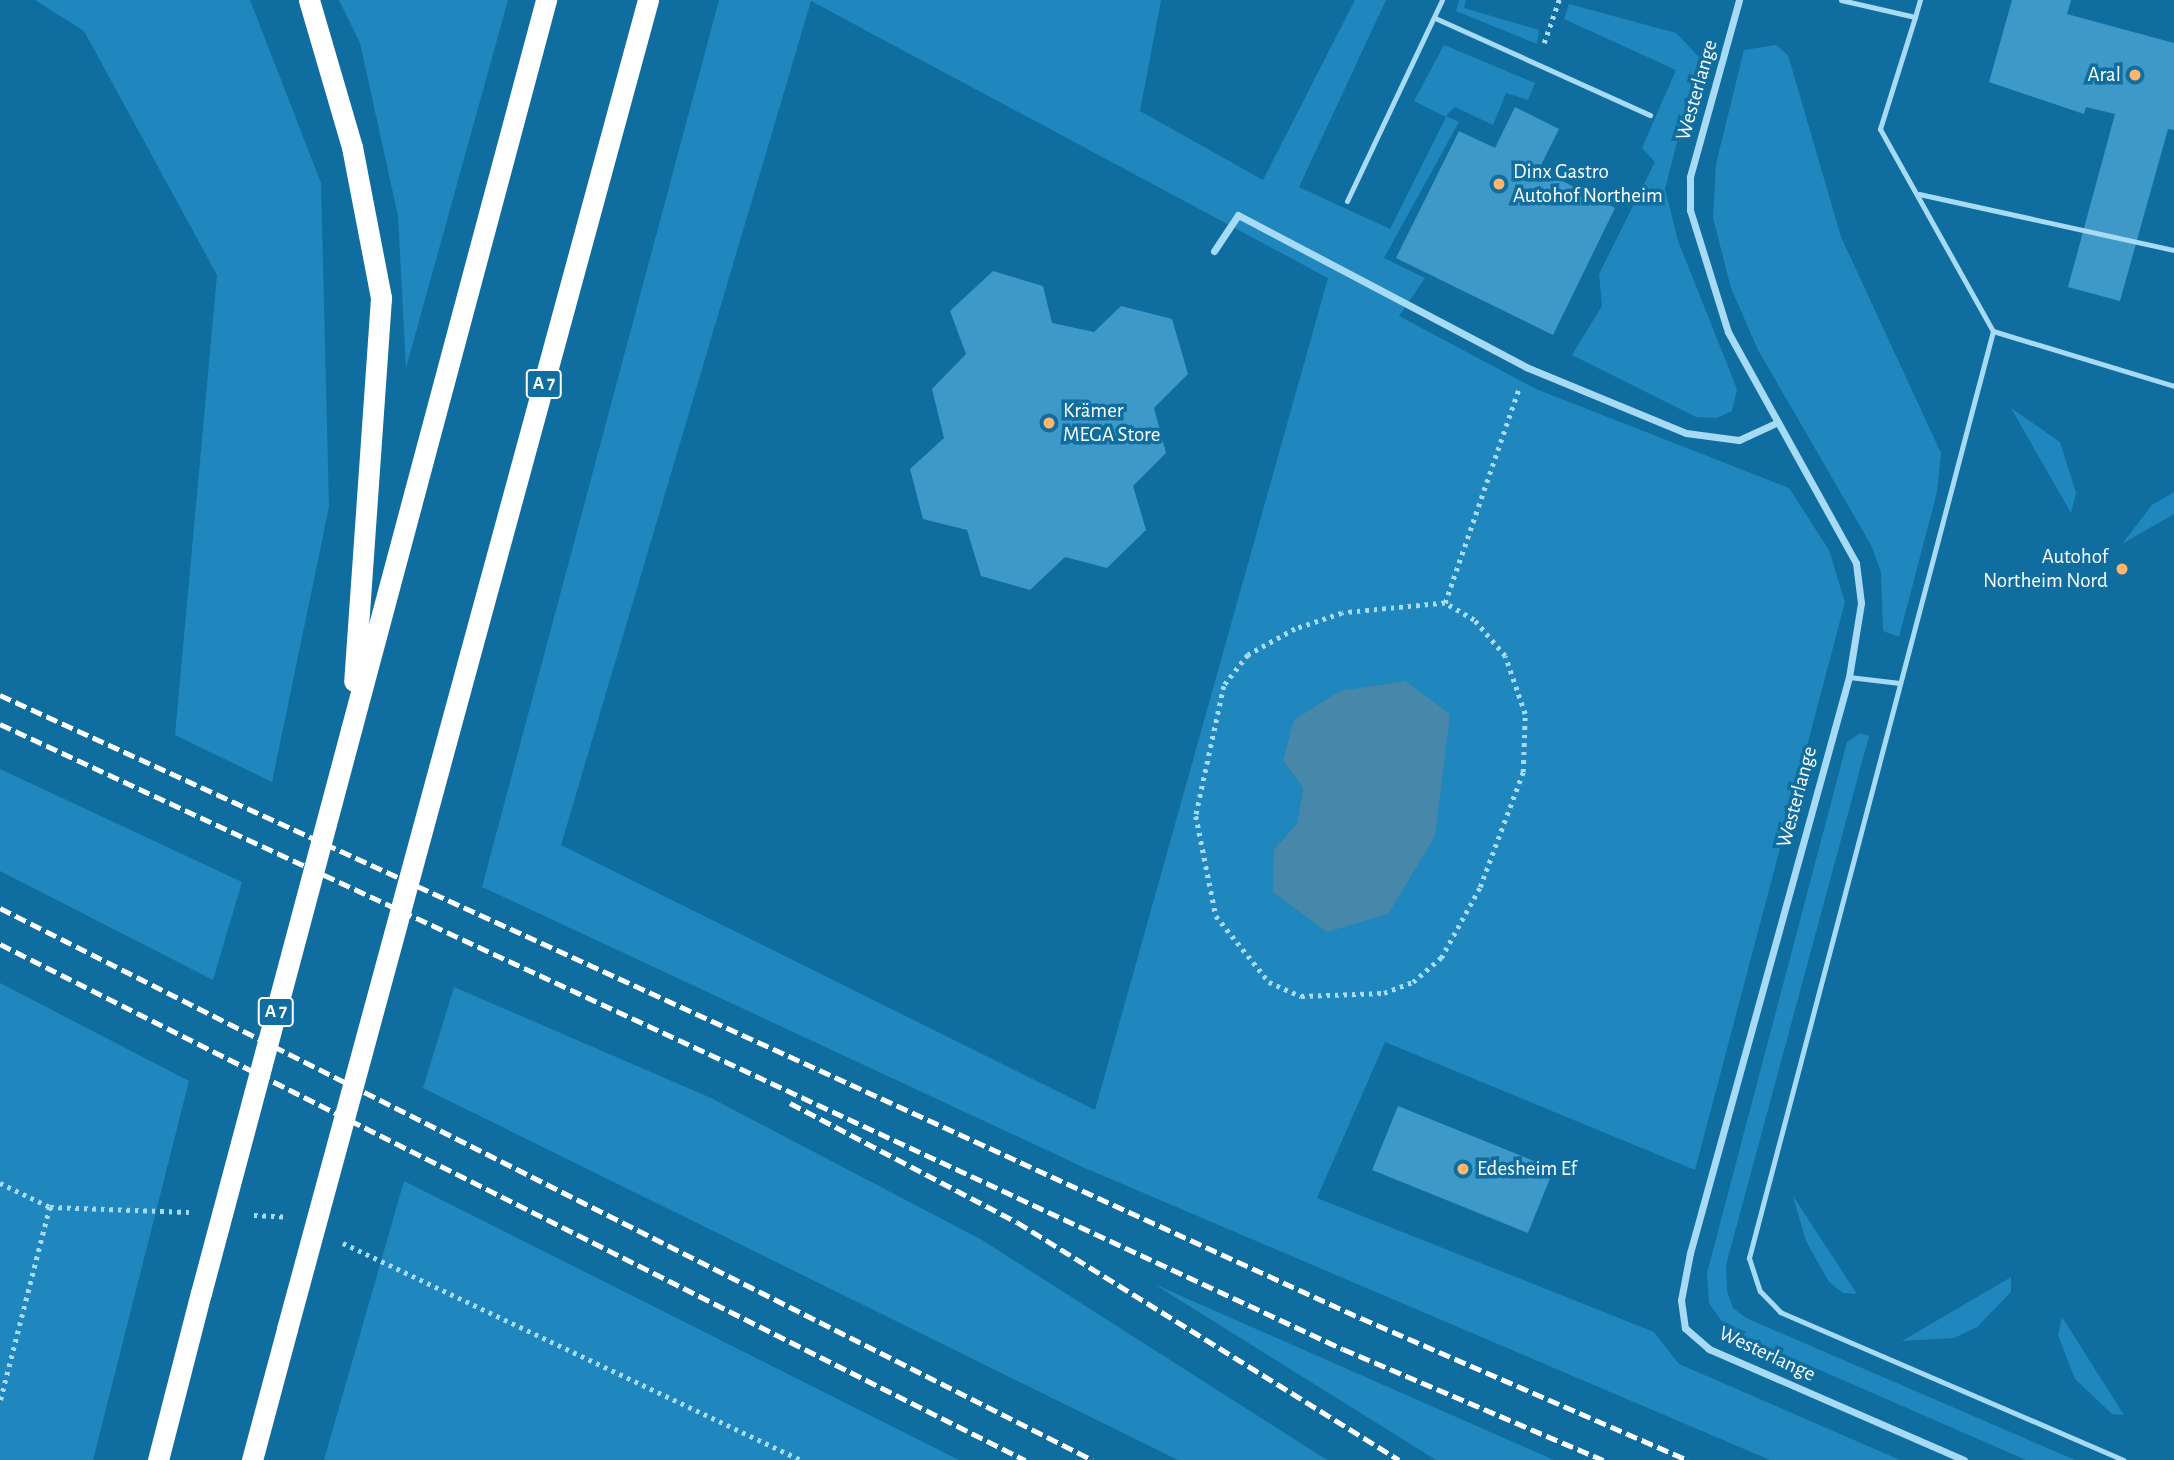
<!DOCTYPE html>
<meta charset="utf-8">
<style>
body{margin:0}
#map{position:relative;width:2174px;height:1460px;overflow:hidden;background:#106d9f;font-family:"Alegreya Sans",sans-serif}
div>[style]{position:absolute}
.green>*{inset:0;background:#1f87bd}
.water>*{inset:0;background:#4787a9}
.building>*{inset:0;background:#3e99c8;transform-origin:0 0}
.path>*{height:4.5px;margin-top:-2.25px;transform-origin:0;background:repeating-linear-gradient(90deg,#a7dbf5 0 3.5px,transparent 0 8.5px)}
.service>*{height:5px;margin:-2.5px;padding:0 2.5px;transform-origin:2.5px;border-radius:2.5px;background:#a7dbf5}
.minor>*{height:7px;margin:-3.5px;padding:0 3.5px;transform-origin:3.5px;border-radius:3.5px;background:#a7dbf5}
.motorway>*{height:21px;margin:-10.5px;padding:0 10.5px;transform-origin:10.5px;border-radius:10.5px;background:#fff}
.rail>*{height:5px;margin-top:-2.5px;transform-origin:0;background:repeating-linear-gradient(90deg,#fff 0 12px,transparent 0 17px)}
.motorway-bridge>*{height:21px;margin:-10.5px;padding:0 10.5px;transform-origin:10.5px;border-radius:10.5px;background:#fff}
.dots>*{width:19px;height:19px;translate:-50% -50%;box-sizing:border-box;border:4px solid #106d9f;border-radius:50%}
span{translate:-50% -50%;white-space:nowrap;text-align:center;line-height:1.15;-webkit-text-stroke:7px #106d9f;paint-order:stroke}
.shield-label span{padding:2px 5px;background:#106d9f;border:2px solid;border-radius:5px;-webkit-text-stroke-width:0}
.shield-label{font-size:19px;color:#fff;font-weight:700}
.poi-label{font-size:21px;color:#fff}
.right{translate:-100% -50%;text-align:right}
.left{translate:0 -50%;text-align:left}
.street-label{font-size:21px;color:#fff}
</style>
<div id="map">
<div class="green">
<div style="clip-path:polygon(35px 0,250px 0,321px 183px,329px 507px,272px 782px,175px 735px,217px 275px,84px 31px)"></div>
<div style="clip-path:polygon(339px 0,508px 0,406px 368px,398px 216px,360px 43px)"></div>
<div style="clip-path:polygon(evenodd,719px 0,1161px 0,1140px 111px,1263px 180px,1355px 0,1386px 0,1299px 187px,1390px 229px,1446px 117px,1414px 101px,1444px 45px,1535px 83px,1528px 100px,1506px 93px,1493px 125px,1455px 107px,1446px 116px,1459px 122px,1384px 258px,1425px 278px,1399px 316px,1536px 389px,1789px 488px,1829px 550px,1845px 602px,1695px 1170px,1385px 1042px,1317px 1198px,1654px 1332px,1679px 1364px,1900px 1460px,1770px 1460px,1085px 1168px,482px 887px,719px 0,811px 1px,1328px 278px,1095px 1110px,561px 845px,811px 1px,719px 0,1283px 761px,1435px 836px,1274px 849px,1297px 823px,1303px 788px,1283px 761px)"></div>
<div style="clip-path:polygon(1459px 0,1466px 0,1464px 8px,1539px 30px,1537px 44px,1456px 11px)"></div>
<div style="clip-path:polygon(1569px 4px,1676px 33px,1699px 57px,1665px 189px,1678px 241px,1737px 389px,1732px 411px,1717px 418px,1696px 417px,1572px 355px,1602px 306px,1599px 274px,1655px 162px,1642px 148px,1676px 70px,1564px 19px)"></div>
<div style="clip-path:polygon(1776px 45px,1788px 55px,1841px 237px,1941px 453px,1937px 492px,1899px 637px,1883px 631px,1881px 572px,1871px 545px,1758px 350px,1731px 288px,1713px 218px,1716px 164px,1744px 50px)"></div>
<div style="clip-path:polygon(2011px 408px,2060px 442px,2076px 493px,2071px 513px)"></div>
<div style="clip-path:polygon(2174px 492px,2174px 514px,2122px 544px,2152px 505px)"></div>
<div style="clip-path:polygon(1860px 733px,1869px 736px,1726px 1265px,1727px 1291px,1733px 1308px,1746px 1318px,2075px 1460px,2026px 1460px,1728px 1330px,1709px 1303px,1707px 1273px,1847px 742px)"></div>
<div style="clip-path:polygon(0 769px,242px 882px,213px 980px,0 871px)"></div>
<div style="clip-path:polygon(0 983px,189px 1081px,93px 1460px,0 1460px)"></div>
<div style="clip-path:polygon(454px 987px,711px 1098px,982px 1240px,1327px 1460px,1178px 1460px,423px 1088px)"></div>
<div style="clip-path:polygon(404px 1181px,959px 1460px,324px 1460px)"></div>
<div style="clip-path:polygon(1793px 1196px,1857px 1294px,1843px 1293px,1829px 1282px,1806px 1241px)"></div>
<div style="clip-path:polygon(2011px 1277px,2011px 1292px,1977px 1327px,1954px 1338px,1902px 1341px)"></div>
<div style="clip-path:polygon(1154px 1284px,1554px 1460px,1436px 1460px)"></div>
<div style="clip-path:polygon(2062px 1317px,2124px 1415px,2112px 1414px,2075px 1379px,2058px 1335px)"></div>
</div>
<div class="water">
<div style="clip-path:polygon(1405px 681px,1450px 714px,1435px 836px,1388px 914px,1327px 932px,1273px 892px,1274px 849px,1297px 823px,1303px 788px,1283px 761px,1294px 720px,1340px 691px)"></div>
</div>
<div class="building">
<div style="clip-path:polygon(2012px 0,2071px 0,2067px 14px,2174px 43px,2174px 130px,2168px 129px,2120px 301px,2068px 287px,2115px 114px,2086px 107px,2084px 114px,1989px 82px)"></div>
<div style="clip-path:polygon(1515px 107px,1559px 129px,1539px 169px,1615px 208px,1553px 335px,1396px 258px,1459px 131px,1495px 148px)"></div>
<div style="clip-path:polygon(993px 271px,1043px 286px,1052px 323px,1094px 332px,1121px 306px,1172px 319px,1188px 374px,1154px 408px,1166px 453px,1133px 486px,1146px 530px,1107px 568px,1065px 557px,1030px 590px,981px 576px,967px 530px,923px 519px,910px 469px,944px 438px,932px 389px,966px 354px,950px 311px)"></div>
<div style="left:1398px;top:1106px;width:168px;height:69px;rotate:22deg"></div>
</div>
<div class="path">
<div style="left:1544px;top:43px;width:46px;rotate:-70.8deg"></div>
<div style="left:1445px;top:603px;width:103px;rotate:174.5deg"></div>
<div style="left:1342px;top:613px;width:50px;rotate:161.2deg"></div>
<div style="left:1295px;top:629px;width:54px;rotate:151deg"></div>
<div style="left:1248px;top:655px;width:39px;rotate:128deg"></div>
<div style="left:1224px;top:686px;width:133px;rotate:102.2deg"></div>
<div style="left:1196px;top:816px;width:102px;rotate:78.7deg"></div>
<div style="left:1216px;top:916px;width:85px;rotate:51.2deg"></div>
<div style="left:1269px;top:982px;width:35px;rotate:24deg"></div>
<div style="left:1301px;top:996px;width:83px;rotate:-2.1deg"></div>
<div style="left:1384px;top:993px;width:31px;rotate:-21deg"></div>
<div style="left:1413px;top:982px;width:37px;rotate:-41deg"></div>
<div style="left:1441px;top:958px;width:81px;rotate:-61.2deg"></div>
<div style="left:1480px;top:887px;width:123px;rotate:-69.5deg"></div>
<div style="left:1523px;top:772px;width:58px;rotate:-88deg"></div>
<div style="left:1525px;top:714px;width:61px;rotate:-109deg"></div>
<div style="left:1505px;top:656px;width:48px;rotate:-130.7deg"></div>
<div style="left:1474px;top:620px;width:34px;rotate:-150deg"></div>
<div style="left:1445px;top:603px;width:227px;rotate:-71deg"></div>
<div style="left:0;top:1183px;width:55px;rotate:25.6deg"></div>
<div style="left:50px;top:1207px;width:202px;rotate:104.3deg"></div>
<div style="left:50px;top:1207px;width:139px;rotate:2.1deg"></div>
<div style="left:254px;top:1215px;width:33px;rotate:3deg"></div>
<div style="left:343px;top:1243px;width:507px;rotate:25.35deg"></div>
</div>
<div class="service">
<div style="left:1841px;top:0;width:76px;rotate:12.9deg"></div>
<div style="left:1915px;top:17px;width:18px;rotate:-74deg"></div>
<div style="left:1915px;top:17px;width:117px;rotate:107.4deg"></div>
<div style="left:1880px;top:129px;width:231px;rotate:60.8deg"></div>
<div style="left:1993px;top:331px;width:189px;rotate:16.9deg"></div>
<div style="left:1435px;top:18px;width:236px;rotate:24.3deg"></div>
<div style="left:1919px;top:194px;width:261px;rotate:12.4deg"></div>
<div style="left:1347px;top:201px;width:222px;rotate:-64.7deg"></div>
<div style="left:1993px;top:331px;width:959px;rotate:104.75deg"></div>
<div style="left:1749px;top:1258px;width:35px;rotate:72deg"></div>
<div style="left:1760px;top:1291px;width:29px;rotate:46deg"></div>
<div style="left:1780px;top:1312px;width:374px;rotate:23.3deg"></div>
<div style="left:1849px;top:677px;width:51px;rotate:6.7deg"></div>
</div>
<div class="minor">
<div style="left:1739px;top:0;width:184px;rotate:105.5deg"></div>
<div style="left:1690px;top:177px;width:33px;rotate:90deg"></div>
<div style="left:1690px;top:210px;width:128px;rotate:72.7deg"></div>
<div style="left:1728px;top:332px;width:264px;rotate:61deg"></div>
<div style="left:1856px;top:563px;width:40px;rotate:82.9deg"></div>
<div style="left:1861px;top:603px;width:75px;rotate:99.2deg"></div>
<div style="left:1849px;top:677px;width:598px;rotate:105.43deg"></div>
<div style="left:1690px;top:1253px;width:48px;rotate:100.8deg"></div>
<div style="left:1681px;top:1300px;width:28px;rotate:82deg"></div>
<div style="left:1685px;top:1328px;width:32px;rotate:41deg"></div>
<div style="left:1709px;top:1349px;width:278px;rotate:23.5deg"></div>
<div style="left:1214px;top:251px;width:43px;rotate:-56.3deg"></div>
<div style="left:1238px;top:215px;width:326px;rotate:27.8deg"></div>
<div style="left:1526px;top:367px;width:173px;rotate:22.4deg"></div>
<div style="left:1686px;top:433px;width:53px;rotate:7.5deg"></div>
<div style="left:1739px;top:440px;width:41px;rotate:-24.7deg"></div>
</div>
<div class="motorway">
<div style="left:309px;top:0;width:153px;rotate:73.7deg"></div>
<div style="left:352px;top:147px;width:154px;rotate:79.1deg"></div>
<div style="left:381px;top:298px;width:384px;rotate:94deg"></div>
<div style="left:351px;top:730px;width:756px;rotate:-75.04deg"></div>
<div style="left:439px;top:768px;width:796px;rotate:-74.78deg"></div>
<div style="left:158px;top:1460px;width:172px;rotate:-75.6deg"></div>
<div style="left:252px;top:1460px;width:136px;rotate:-75deg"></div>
</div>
<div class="rail">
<div style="left:0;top:695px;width:1497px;rotate:24.6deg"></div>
<div style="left:1361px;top:1318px;width:357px;rotate:23.5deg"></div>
<div style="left:0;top:724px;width:1481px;rotate:24.96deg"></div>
<div style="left:1343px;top:1349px;width:283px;rotate:23.1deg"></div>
<div style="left:0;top:908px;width:1224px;rotate:26.8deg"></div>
<div style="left:0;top:944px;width:1148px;rotate:26.72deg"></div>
<div style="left:790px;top:1103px;width:256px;rotate:27.7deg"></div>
<div style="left:1017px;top:1222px;width:450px;rotate:31.9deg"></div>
</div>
<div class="motorway-bridge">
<div style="left:201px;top:1293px;width:583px;rotate:-75.08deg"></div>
<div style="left:287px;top:1329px;width:581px;rotate:-74.84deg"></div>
</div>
<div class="dots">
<div style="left:2135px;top:75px;background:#ffb56b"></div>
<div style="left:1499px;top:184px;background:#ffb56b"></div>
<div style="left:1049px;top:423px;background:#ffb56b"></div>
<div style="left:2122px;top:569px;background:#ffb56b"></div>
<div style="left:1463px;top:1169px;background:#ffb56b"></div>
</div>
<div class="shield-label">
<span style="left:544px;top:384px">A 7</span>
<span style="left:276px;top:1012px">A 7</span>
</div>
<div class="poi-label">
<span class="right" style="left:2121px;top:75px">Aral</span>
<span class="left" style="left:1513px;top:184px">Dinx Gastro<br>Autohof Northeim</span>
<span class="left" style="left:1063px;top:423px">Krämer<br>MEGA Store</span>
<span class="right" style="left:2108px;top:569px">Autohof<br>Northeim Nord</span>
<span class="left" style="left:1477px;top:1169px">Edesheim Ef</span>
</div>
<div class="street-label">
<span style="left:1697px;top:90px;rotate:-74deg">Westerlange</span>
<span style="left:1797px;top:797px;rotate:-75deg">Westerlange</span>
<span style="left:1767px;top:1354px;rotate:25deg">Westerlange</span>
</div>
</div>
